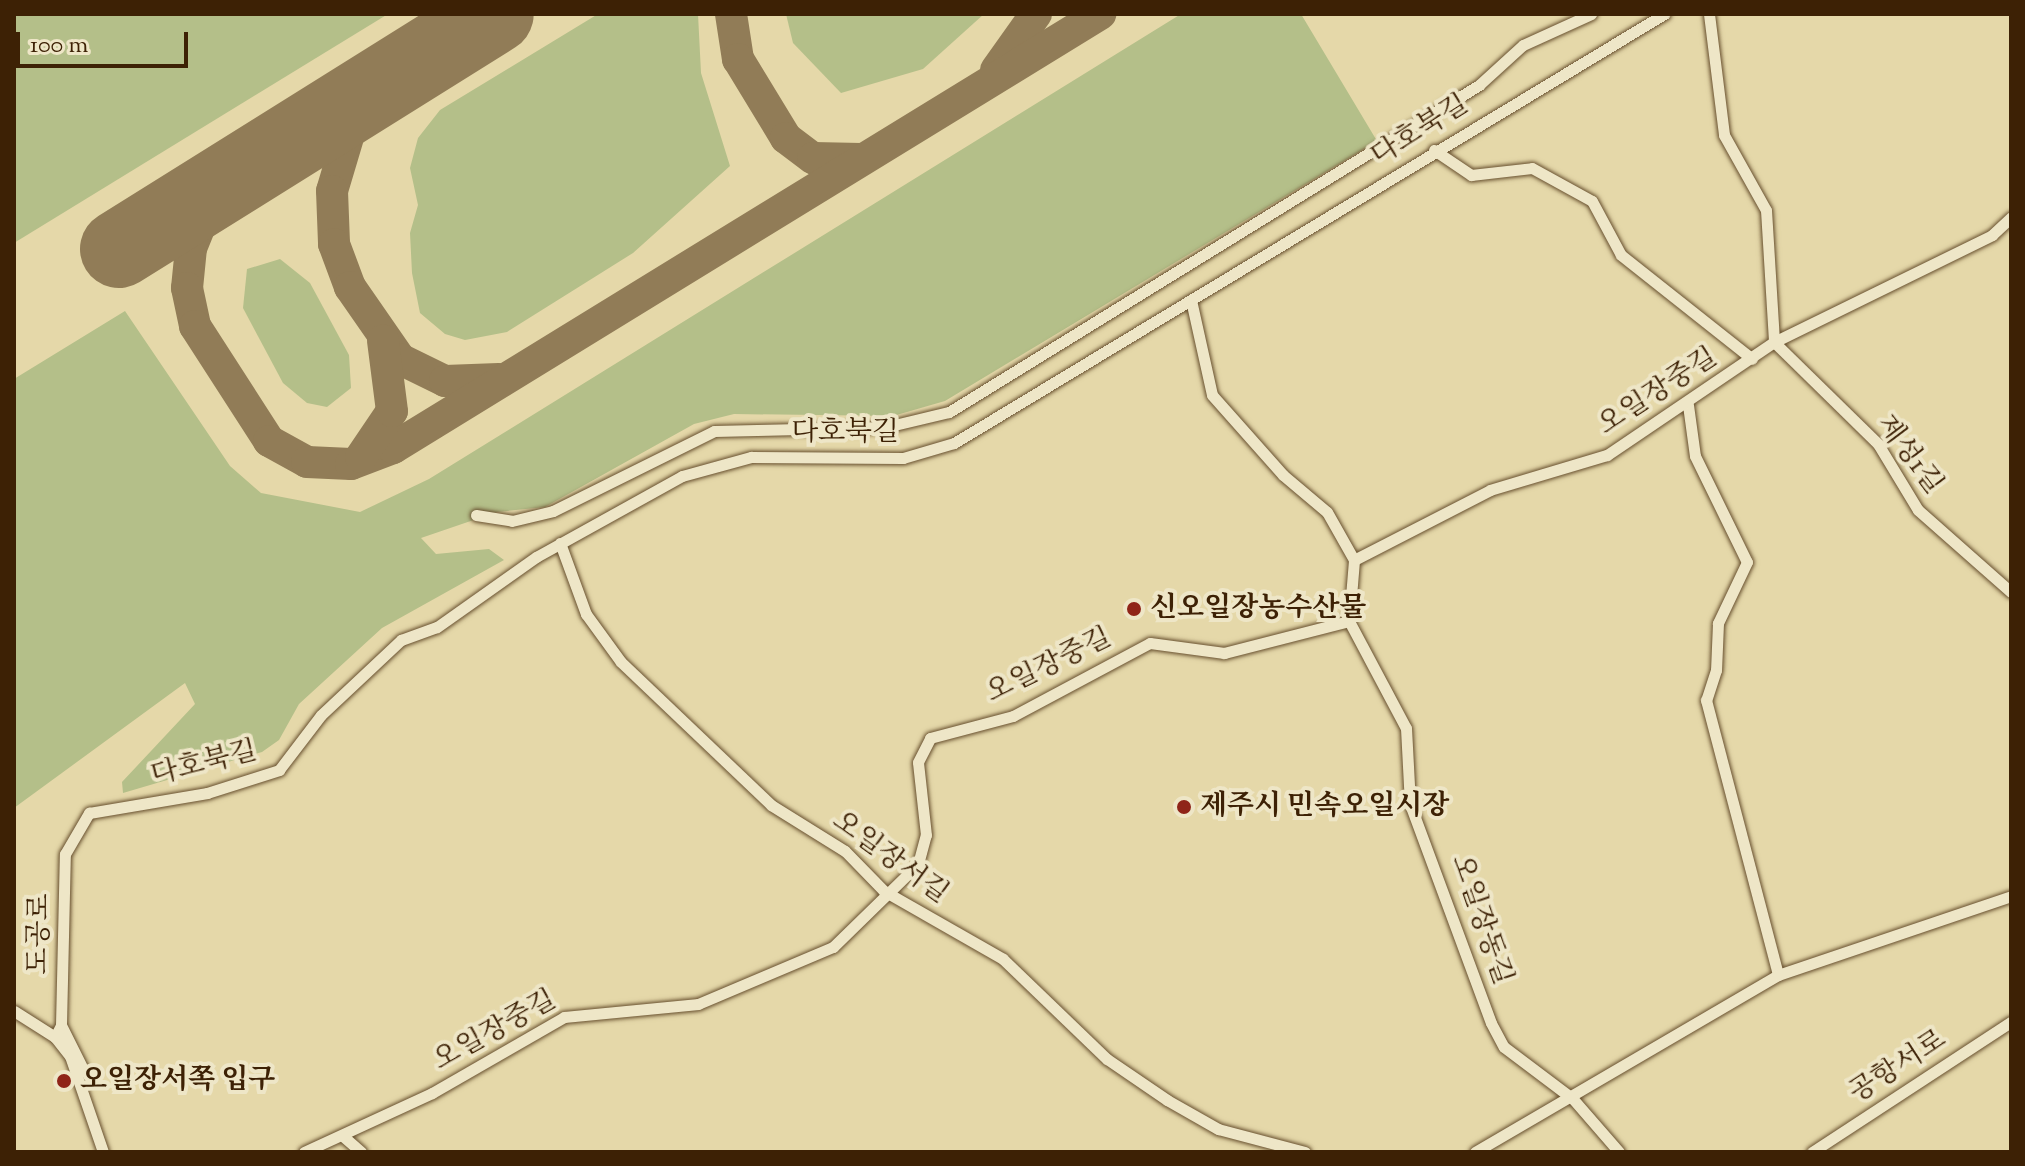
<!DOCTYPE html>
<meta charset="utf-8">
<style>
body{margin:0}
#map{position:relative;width:2025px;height:1166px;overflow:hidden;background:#e5d8a9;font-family:"Sorts Mill Goudy","Noto Serif KR",serif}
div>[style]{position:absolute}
.green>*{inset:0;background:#b4bf89}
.taxiway>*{height:32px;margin:-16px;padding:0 16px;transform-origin:16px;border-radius:16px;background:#917c57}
.runway>*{height:78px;margin:-39px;padding:0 39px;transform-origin:39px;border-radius:39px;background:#917c57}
.roads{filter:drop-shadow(0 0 2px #674f2e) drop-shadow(0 0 2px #674f2e)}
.minor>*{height:11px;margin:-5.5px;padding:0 5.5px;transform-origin:5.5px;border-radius:5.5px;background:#eee6c7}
.dots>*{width:22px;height:22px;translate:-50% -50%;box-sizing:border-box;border:4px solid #eee6c7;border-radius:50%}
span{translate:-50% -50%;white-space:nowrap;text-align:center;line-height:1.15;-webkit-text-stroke:8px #eee6c7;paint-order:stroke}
.street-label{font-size:28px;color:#3d2105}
.poi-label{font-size:28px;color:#3d2105;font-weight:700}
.left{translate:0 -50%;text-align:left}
.frame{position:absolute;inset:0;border:16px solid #3d2105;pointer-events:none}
.scale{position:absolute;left:16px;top:32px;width:172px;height:36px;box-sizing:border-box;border:4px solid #3d2105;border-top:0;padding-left:10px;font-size:24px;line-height:28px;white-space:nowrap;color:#3d2105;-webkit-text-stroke:6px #eee6c7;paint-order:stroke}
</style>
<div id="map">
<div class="green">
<div style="clip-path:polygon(14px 14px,388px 14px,14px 243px)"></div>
<div style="clip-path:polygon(598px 14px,698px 14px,701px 73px,730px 166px,633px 253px,507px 332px,465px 340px,445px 334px,420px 313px,412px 273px,410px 233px,418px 205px,410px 168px,418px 138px,440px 110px)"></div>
<div style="clip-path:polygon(786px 14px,984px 14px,923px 69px,841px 93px,793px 43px)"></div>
<div style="clip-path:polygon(1181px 14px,1301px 14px,1377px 141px,945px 401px,893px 416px,734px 414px,694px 424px,545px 507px,497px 512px,421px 538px,436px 554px,489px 549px,504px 560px,382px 628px,299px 704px,279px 740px,262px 752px,123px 793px,122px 782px,195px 704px,185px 683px,14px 808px,14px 379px,125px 311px,230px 466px,261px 493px,360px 512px,429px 479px)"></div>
<div style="clip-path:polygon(280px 259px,310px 283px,349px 355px,351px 388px,327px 407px,307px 403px,283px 383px,243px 308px,247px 269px)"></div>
</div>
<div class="taxiway">
<div style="left:731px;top:14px;width:46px;rotate:81.2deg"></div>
<div style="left:738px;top:59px;width:92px;rotate:58.7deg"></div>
<div style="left:786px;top:138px;width:34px;rotate:37deg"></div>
<div style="left:813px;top:158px;width:48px;rotate:1.2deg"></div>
<div style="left:414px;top:65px;width:55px;rotate:139.4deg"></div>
<div style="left:372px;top:101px;width:40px;rotate:124.9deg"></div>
<div style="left:349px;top:134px;width:59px;rotate:106.6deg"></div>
<div style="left:332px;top:191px;width:53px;rotate:87.8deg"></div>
<div style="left:334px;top:244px;width:46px;rotate:69.6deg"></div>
<div style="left:350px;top:287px;width:88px;rotate:55.2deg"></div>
<div style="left:400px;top:359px;width:50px;rotate:26.1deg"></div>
<div style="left:445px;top:381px;width:54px;rotate:-2.1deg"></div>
<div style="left:996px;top:70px;width:69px;rotate:-54.5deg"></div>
<div style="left:235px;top:178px;width:49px;rotate:129.2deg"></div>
<div style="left:204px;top:216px;width:35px;rotate:112deg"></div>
<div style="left:191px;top:248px;width:40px;rotate:95.7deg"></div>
<div style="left:187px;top:288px;width:39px;rotate:78deg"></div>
<div style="left:195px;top:326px;width:137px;rotate:57.2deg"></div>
<div style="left:269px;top:441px;width:43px;rotate:28.9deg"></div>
<div style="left:307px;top:462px;width:44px;rotate:2.6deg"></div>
<div style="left:351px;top:464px;width:45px;rotate:-20.9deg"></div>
<div style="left:393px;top:448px;width:830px;rotate:-31.54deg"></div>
<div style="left:361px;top:457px;width:55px;rotate:-56deg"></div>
<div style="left:392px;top:411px;width:71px;rotate:-97.3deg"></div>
</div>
<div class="runway">
<div style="left:119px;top:249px;width:443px;rotate:-32deg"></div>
</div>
<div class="roads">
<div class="minor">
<div style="left:1709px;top:14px;width:122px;rotate:82.9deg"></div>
<div style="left:1724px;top:135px;width:86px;rotate:60.8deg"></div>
<div style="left:1766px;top:210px;width:132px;rotate:86.5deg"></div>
<div style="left:1774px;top:342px;width:146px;rotate:44.4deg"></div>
<div style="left:1878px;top:444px;width:77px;rotate:58.8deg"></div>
<div style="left:1918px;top:510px;width:124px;rotate:41.4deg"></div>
<div style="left:1434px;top:150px;width:45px;rotate:34deg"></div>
<div style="left:1471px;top:175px;width:61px;rotate:-6.5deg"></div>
<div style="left:1532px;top:168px;width:68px;rotate:28.8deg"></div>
<div style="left:1592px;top:201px;width:61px;rotate:61.8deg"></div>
<div style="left:1621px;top:255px;width:167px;rotate:38.4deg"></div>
<div style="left:1191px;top:300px;width:97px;rotate:77.5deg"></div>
<div style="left:1212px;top:395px;width:107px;rotate:48.4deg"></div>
<div style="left:1283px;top:475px;width:57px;rotate:40.1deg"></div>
<div style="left:1327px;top:512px;width:55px;rotate:60.6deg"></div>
<div style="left:1688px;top:405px;width:51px;rotate:82.2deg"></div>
<div style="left:1695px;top:456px;width:118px;rotate:63.9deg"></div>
<div style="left:1747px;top:562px;width:68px;rotate:115.4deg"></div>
<div style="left:1718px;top:623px;width:47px;rotate:92.4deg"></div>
<div style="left:1716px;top:670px;width:32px;rotate:108deg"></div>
<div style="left:1706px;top:700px;width:284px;rotate:75.3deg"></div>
<div style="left:476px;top:515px;width:36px;rotate:9deg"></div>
<div style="left:512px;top:521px;width:42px;rotate:-13.7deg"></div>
<div style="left:553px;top:511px;width:180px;rotate:-26.4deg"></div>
<div style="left:714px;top:431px;width:172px;rotate:-1.3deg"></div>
<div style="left:886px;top:427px;width:65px;rotate:-13.4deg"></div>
<div style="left:949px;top:412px;width:623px;rotate:-31.67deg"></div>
<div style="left:1479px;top:85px;width:59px;rotate:-42.3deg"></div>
<div style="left:1523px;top:45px;width:75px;rotate:-24.5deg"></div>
<div style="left:560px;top:543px;width:76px;rotate:69.9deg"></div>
<div style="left:586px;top:614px;width:59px;rotate:53.9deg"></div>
<div style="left:621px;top:662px;width:207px;rotate:43.6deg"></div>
<div style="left:771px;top:805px;width:87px;rotate:31.9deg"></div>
<div style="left:845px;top:851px;width:56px;rotate:45.7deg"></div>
<div style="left:884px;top:891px;width:137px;rotate:29.7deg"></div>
<div style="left:1003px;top:959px;width:144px;rotate:43.9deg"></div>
<div style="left:1107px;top:1059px;width:73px;rotate:34.3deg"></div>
<div style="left:1167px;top:1100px;width:59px;rotate:29.6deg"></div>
<div style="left:1218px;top:1129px;width:90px;rotate:14.8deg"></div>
<div style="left:1349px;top:621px;width:61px;rotate:-85.3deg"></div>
<div style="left:1354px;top:560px;width:153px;rotate:-27.2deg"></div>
<div style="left:1490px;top:490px;width:122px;rotate:-16.7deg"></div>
<div style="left:1607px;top:455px;width:202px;rotate:-34.1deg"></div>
<div style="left:1774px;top:342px;width:243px;rotate:-26.1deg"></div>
<div style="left:1992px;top:235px;width:26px;rotate:-43deg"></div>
<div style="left:1349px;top:621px;width:121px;rotate:62deg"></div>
<div style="left:1406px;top:728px;width:76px;rotate:87deg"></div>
<div style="left:1410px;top:804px;width:233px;rotate:69.7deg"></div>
<div style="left:1491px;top:1023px;width:27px;rotate:62deg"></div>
<div style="left:1504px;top:1047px;width:86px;rotate:37deg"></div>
<div style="left:1573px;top:1099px;width:70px;rotate:49deg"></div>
<div style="left:14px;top:1011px;width:49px;rotate:32.4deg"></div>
<div style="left:55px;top:1037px;width:24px;rotate:52deg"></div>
<div style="left:70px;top:1056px;width:102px;rotate:71deg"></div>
<div style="left:61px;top:1025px;width:51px;rotate:63.4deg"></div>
<div style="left:55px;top:1037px;width:13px;rotate:-63deg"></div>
<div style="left:61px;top:1025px;width:171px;rotate:-88.7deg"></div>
<div style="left:65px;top:854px;width:48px;rotate:-59.7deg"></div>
<div style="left:89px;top:813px;width:120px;rotate:-9.6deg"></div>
<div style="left:207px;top:793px;width:76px;rotate:-17.7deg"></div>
<div style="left:279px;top:770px;width:69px;rotate:-52.6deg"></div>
<div style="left:321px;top:715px;width:110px;rotate:-43.2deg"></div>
<div style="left:401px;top:640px;width:38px;rotate:-20deg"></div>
<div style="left:437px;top:627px;width:121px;rotate:-35.3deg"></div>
<div style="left:536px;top:557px;width:167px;rotate:-29deg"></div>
<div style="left:682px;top:476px;width:72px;rotate:-15.4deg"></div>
<div style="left:751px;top:457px;width:152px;rotate:0.4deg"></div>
<div style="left:903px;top:458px;width:53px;rotate:-16.4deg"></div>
<div style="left:954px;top:443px;width:830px;rotate:-31.14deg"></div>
<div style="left:344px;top:1137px;width:23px;rotate:41deg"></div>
<div style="left:304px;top:1152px;width:141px;rotate:-24.7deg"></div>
<div style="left:432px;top:1093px;width:152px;rotate:-29.9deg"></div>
<div style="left:564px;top:1017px;width:135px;rotate:-5.5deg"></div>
<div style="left:698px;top:1004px;width:147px;rotate:-22.9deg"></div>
<div style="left:833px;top:947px;width:119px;rotate:-44.3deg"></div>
<div style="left:918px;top:864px;width:30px;rotate:-75deg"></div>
<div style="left:926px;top:835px;width:73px;rotate:-96.3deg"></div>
<div style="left:918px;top:762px;width:27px;rotate:-63deg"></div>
<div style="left:930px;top:738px;width:86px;rotate:-14.8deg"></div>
<div style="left:1013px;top:716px;width:155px;rotate:-28.1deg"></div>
<div style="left:1150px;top:643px;width:75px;rotate:7.7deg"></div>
<div style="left:1224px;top:653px;width:129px;rotate:-14.4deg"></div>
<div style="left:1475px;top:1152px;width:351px;rotate:-30.3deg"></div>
<div style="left:1778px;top:975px;width:246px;rotate:-18.7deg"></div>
<div style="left:1812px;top:1152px;width:238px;rotate:-33.2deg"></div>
</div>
</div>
<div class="dots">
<div style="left:1134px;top:609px;background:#8f2418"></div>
<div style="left:1184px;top:807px;background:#8f2418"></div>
<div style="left:64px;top:1081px;background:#8f2418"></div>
</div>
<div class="street-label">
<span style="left:1420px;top:131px;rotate:-32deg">다호북길</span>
<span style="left:1658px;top:392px;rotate:-33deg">오일장중길</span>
<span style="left:845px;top:433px">다호북길</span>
<span style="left:1909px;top:455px;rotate:53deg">제성1길</span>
<span style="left:1049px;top:666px;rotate:-26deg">오일장중길</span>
<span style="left:204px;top:764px;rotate:-14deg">다호북길</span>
<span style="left:890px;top:858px;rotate:36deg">오일장서길</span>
<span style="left:1481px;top:920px;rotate:71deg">오일장동길</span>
<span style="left:40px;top:934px;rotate:-89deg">도공로</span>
<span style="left:495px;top:1031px;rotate:-29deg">오일장중길</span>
<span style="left:1898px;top:1067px;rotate:-33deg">공항서로</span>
</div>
<div class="poi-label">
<span class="left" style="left:1150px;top:609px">신오일장농수산물</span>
<span class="left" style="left:1200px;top:807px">제주시 민속오일시장</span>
<span class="left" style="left:80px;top:1081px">오일장서쪽 입구</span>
</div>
<div class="frame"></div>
<div class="scale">100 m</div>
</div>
